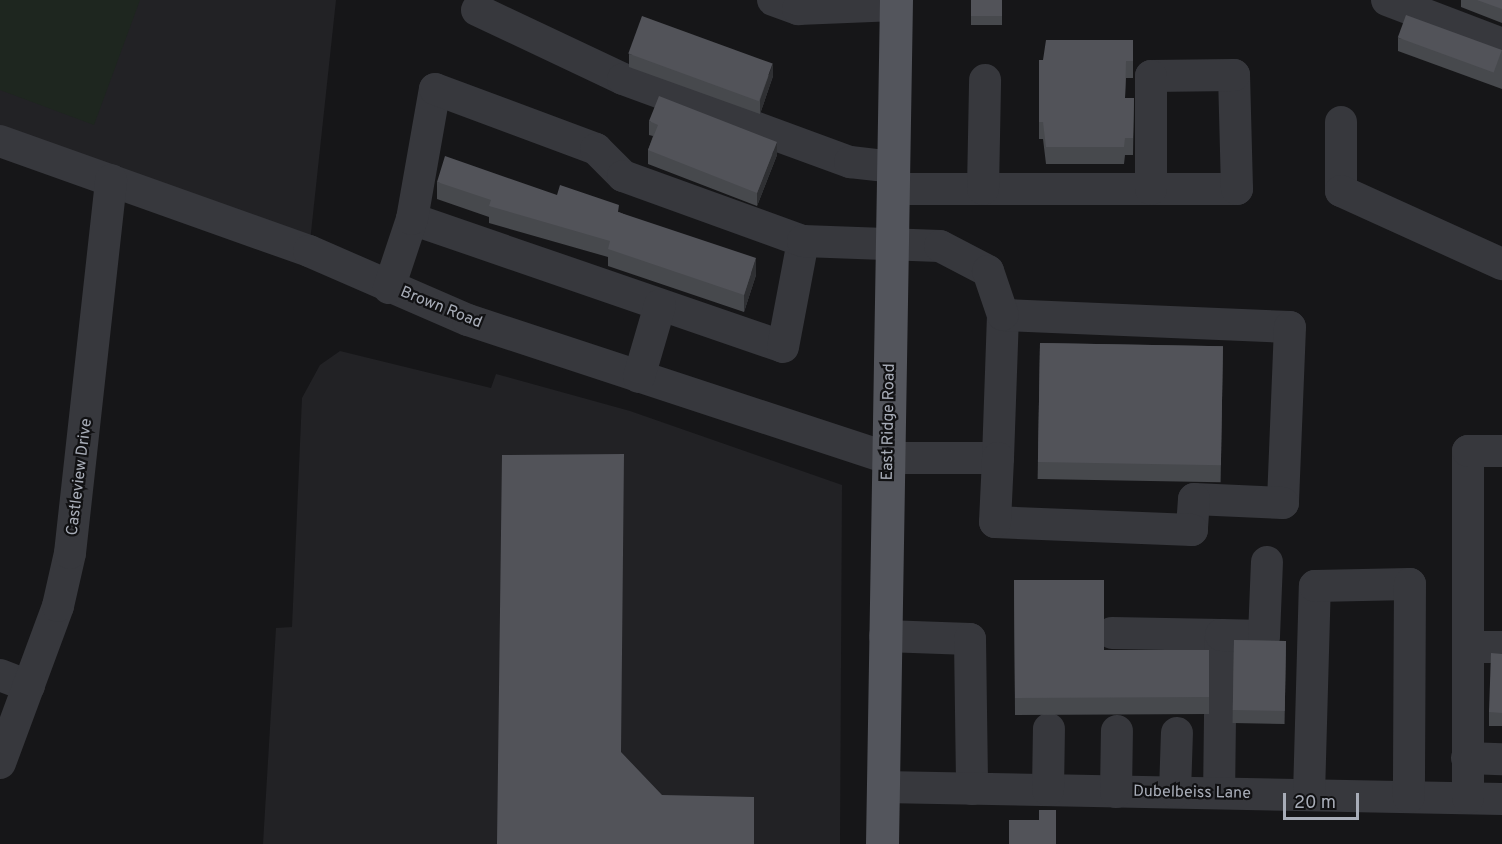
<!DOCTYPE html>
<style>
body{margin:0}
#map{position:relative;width:1502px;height:844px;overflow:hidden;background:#161618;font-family:Overpass,sans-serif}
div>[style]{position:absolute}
.built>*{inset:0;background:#222225}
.green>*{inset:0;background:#1e261f}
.minor>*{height:32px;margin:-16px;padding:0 16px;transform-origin:16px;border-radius:16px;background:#37383d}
.major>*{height:33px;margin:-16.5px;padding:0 16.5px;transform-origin:16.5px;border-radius:16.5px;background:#53555c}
.wall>*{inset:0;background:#47494d;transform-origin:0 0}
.shaded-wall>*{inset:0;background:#2f3033}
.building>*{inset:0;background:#525359;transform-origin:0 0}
span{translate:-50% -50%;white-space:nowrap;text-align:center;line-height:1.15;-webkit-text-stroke:4.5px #111113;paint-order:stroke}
.street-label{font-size:16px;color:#a8adb8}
.scale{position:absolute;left:1283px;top:793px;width:76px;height:27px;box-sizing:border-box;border:3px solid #a8adb8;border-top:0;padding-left:8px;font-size:18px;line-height:21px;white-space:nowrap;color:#a8adb8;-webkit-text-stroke:4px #111113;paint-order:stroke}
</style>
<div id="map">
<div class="built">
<div style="clip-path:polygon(0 0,336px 0,309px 251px,0 143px)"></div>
<div style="clip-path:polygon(340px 351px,491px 388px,496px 374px,630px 411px,842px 485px,840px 844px,263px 844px,276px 628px,292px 627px,302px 398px,320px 365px)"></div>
</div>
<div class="green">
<div style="clip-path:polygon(0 0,140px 0,94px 125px,0 90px)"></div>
</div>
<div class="minor">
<div style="left:773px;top:0;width:27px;rotate:20deg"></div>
<div style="left:798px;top:9px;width:98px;rotate:-2.3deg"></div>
<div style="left:1387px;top:0;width:123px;rotate:20.9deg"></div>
<div style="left:477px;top:10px;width:161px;rotate:25.3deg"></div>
<div style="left:623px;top:79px;width:242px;rotate:20.1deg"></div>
<div style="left:850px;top:162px;width:43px;rotate:6.6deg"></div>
<div style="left:1341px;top:122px;width:69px;rotate:90deg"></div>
<div style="left:1341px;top:191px;width:177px;rotate:24.4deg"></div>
<div style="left:0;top:141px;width:328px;rotate:19.6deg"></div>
<div style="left:309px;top:251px;width:173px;rotate:23.5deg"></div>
<div style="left:468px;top:320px;width:442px;rotate:18.2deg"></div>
<div style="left:888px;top:458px;width:110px"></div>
<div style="left:998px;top:458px;width:143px;rotate:-88deg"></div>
<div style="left:1003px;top:315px;width:287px;rotate:2.4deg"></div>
<div style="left:1290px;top:327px;width:176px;rotate:92.3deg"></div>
<div style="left:1283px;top:503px;width:89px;rotate:-177.4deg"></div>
<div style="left:1194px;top:499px;width:31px;rotate:94deg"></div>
<div style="left:1192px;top:530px;width:197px;rotate:-177.7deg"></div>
<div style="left:995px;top:522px;width:64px;rotate:-87.3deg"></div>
<div style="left:893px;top:189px;width:344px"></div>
<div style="left:1237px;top:189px;width:114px;rotate:-91.5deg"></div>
<div style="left:1234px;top:75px;width:83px;rotate:179.3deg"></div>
<div style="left:1151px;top:76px;width:113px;rotate:90deg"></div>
<div style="left:983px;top:189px;width:109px;rotate:-88.9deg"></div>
<div style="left:412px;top:219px;width:392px;rotate:19deg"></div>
<div style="left:783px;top:347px;width:108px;rotate:-79.3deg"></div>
<div style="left:389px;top:288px;width:73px;rotate:-71.6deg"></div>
<div style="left:412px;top:219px;width:132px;rotate:-80deg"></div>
<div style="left:435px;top:89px;width:172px;rotate:20.4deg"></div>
<div style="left:596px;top:149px;width:38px;rotate:45deg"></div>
<div style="left:623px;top:176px;width:191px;rotate:19.9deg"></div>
<div style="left:803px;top:241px;width:137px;rotate:2.1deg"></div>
<div style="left:940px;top:246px;width:54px;rotate:27.5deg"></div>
<div style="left:988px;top:271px;width:46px;rotate:71.2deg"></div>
<div style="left:639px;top:377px;width:75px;rotate:-73.7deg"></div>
<div style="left:1112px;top:633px;width:109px;rotate:1.1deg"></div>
<div style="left:1221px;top:635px;width:158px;rotate:90.7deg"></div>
<div style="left:1221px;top:635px;width:43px;rotate:1.3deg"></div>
<div style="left:1264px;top:636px;width:74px;rotate:-87.7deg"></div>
<div style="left:885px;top:636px;width:85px;rotate:2deg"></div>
<div style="left:970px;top:639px;width:150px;rotate:89.2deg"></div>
<div style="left:1469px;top:647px;width:33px"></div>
<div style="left:0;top:675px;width:31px;rotate:21deg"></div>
<div style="left:1467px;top:758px;width:35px;rotate:2deg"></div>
<div style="left:0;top:763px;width:167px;rotate:-69.7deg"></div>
<div style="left:58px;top:606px;width:54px;rotate:-77.2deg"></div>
<div style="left:70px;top:553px;width:375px;rotate:-83.7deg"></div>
<div style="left:883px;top:787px;width:619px;rotate:1.11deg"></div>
<div style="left:1048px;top:790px;width:61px;rotate:-89.1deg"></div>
<div style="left:1116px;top:792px;width:61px;rotate:-89.1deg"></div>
<div style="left:1175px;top:792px;width:59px;rotate:-88.1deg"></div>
<div style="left:1309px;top:795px;width:209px;rotate:-88.4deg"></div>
<div style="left:1315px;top:586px;width:95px;rotate:-1.2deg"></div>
<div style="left:1410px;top:584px;width:213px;rotate:90.3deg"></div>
<div style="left:1468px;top:798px;width:347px;rotate:-90deg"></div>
<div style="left:1468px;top:451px;width:34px"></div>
</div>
<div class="major">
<div style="left:882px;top:844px;width:844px;rotate:-89.05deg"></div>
</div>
<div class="wall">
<div style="left:971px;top:0;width:31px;height:25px"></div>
<div style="clip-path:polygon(1461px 0,1502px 0,1502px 23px,1461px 7px)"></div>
<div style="clip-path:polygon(1398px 38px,1502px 50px,1502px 89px,1398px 51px)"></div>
<div style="clip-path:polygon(1133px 40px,1133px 78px,1126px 78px,1125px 98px,1134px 98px,1133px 155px,1125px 155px,1124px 164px,1046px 164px,1043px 139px,1039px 139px,1039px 60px,1043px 60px)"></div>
<div style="clip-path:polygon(629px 54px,773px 76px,760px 114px,629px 67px)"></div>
<div style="clip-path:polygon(649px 121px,777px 155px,757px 206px,648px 164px,648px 150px,653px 136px,649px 135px)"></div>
<div style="clip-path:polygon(437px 182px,619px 212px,756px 275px,744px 312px,608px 266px,608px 257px,489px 223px,489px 217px,437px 199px)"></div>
<div style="left:1040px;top:343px;width:183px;height:136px;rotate:1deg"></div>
<div style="clip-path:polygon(1014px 580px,1104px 650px,1209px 650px,1209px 714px,1015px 715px)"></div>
<div style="left:1234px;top:640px;width:52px;height:83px;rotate:1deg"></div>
<div style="clip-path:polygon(1502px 654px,1502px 726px,1489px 726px,1489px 712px)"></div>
</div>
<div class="shaded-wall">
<div style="clip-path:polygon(773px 63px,773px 76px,760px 114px,760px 100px)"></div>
<div style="clip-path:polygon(777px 142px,777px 155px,757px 206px,757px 193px)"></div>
<div style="clip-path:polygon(756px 258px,756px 275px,744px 312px,744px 295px)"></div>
</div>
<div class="building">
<div style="left:971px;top:0;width:31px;height:16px"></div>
<div style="clip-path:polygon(1477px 0,1502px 0,1502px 9px)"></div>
<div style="left:1406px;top:15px;width:102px;height:24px;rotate:20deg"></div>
<div style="left:642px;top:16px;width:139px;height:40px;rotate:20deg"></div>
<div style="clip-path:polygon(1046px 40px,1133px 40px,1133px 61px,1126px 61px,1125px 98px,1134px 98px,1133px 138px,1125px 138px,1124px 147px,1046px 147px,1043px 122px,1039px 122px,1039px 60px,1043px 60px)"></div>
<div style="clip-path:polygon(659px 96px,777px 142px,757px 193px,648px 150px,658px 125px,649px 121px)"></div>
<div style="clip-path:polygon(445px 156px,557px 195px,560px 185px,619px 205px,618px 212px,756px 258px,744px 295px,608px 249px,610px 241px,489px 206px,491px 200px,437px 182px)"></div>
<div style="left:1040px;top:343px;width:183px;height:119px;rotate:1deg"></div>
<div style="clip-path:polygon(624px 454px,621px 752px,662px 795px,754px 797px,754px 844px,497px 844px,502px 455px)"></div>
<div style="clip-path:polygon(1014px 580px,1104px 580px,1104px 650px,1209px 650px,1209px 697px,1015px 698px)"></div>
<div style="left:1234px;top:640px;width:52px;height:70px;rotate:1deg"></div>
<div style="clip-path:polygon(1491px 653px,1502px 654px,1502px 713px,1489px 712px)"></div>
<div style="clip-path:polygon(1039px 810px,1056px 810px,1056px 844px,1009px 844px,1009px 820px,1039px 820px)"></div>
</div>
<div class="street-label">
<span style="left:441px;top:308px;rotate:22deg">Brown Road</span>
<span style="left:889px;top:422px;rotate:-89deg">East Ridge Road</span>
<span style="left:80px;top:477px;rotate:-83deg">Castleview Drive</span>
<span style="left:1192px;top:793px;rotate:1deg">Dubelbeiss Lane</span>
</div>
<div class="scale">20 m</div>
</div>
